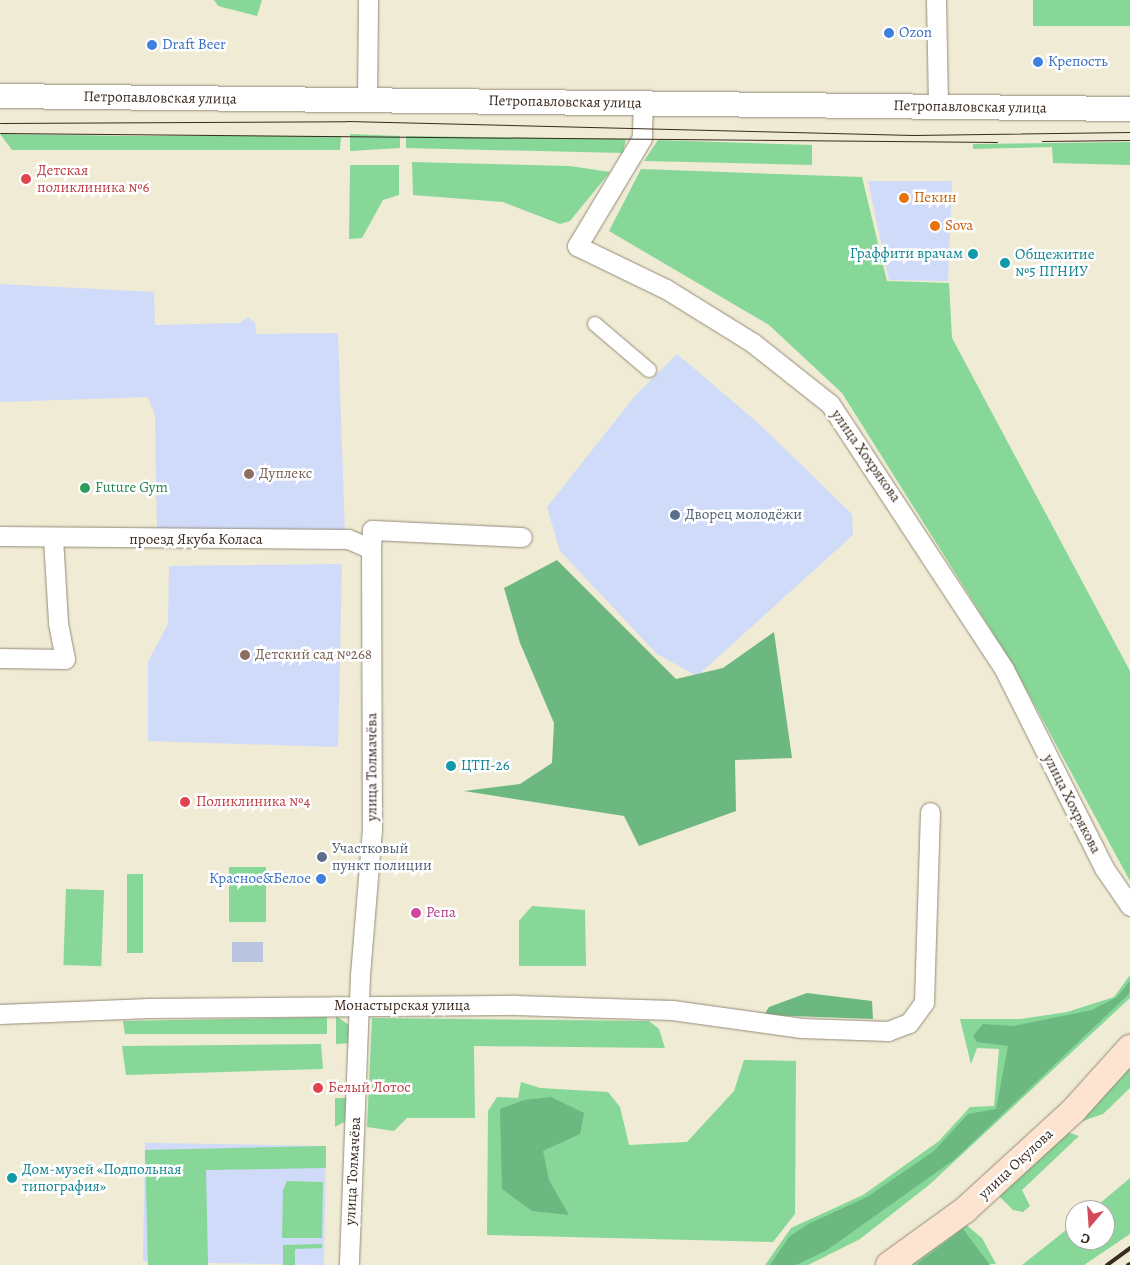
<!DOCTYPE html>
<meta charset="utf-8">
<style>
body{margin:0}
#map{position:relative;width:1130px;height:1265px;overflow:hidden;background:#efebd4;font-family:Alegreya,serif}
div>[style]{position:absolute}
.built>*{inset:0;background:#d0daf9;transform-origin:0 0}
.industrial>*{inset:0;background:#bac4de;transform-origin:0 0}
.green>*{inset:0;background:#86d798;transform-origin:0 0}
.forest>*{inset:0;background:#6cb880}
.roads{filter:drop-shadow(0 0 1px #958a79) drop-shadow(0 0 1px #958a79)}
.pedestrian>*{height:14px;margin:-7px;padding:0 7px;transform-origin:7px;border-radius:7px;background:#fff}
.minor>*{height:19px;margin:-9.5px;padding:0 9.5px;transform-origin:9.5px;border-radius:9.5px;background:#fff}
.tertiary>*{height:24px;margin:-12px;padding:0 12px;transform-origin:12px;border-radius:12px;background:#fff}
.secondary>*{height:26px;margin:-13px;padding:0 13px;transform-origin:13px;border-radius:13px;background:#fde4d1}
.tram>*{height:1px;margin:-0.5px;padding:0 0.5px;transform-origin:0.5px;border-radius:0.5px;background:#3b2a1e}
.rail>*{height:4px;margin:-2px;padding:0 2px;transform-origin:2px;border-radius:2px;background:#3b2a1e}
.dots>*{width:14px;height:14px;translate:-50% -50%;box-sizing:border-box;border:2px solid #fff;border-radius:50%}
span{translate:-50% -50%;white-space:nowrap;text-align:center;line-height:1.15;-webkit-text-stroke:5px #fff;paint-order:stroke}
.shop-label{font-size:15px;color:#366cbe}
.left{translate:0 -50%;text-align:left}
.right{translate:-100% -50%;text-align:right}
.street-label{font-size:15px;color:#3b2a1e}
.health-label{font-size:15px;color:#be3a42}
.food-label{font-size:15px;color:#c56008}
.culture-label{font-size:15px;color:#0d838f}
.education-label{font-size:15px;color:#785e54}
.leisure-label{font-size:15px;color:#27864d}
.service-label{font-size:15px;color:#4e5e75}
.hotel-label{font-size:15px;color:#b23c85}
.north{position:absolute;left:1065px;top:1200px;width:50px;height:50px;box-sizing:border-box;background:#fff;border:1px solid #b1aaa5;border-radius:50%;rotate:198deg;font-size:14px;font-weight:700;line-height:20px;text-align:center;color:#3b2a1e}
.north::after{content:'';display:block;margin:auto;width:18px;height:22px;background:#d1495b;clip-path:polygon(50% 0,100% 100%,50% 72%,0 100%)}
</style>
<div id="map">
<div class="built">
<div style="clip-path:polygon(868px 181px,952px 181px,948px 281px,889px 280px)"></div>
<div style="clip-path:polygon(0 284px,154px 292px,155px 325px,239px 323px,248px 317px,255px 323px,256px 334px,338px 333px,345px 534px,157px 531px,155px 416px,148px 397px,0 402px)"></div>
<div style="clip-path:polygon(677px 354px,758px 423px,852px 514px,853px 535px,697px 676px,657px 654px,560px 551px,547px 507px,635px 396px)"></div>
<div style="clip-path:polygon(342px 564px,338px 747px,148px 741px,148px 662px,168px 624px,169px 566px)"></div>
<div style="left:326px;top:1146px;width:119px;height:181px;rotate:91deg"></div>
</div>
<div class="industrial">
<div style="left:232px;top:942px;width:31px;height:20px"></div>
</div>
<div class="green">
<div style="clip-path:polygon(214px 0,262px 0,257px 16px,218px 6px)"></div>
<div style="left:1033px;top:0;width:97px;height:26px"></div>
<div style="clip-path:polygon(0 134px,136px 136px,341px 136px,340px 150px,12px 150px)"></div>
<div style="clip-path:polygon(350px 134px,400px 136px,400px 148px,350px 151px)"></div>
<div style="clip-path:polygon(406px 136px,626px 139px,623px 153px,406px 148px)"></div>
<div style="clip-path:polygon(658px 140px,812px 145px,812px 165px,644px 161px)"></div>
<div style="clip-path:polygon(1130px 142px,1130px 165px,1053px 163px,1052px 147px,973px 149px,973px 144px)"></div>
<div style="clip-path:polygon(412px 162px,570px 166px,610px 172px,570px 221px,560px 224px,503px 202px,413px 195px)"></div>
<div style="clip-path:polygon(350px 165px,399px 165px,399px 195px,383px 200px,362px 238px,349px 239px)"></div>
<div style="clip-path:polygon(641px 169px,862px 177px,887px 281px,949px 283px,952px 338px,1130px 671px,1130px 881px,1013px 665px,842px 393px,769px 325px,609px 231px)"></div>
<div style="left:229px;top:867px;width:37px;height:55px"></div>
<div style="left:127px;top:874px;width:16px;height:79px"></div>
<div style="left:66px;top:889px;width:38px;height:76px;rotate:2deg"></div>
<div style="clip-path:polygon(532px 906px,585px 910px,586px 966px,519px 966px,519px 921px)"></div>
<div style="clip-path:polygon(1130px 975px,1130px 998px,929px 1185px,860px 1239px,808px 1265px,765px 1265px,791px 1228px,863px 1195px,939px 1141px,970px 1107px,994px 1106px,999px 1049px,977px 1048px,971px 1064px,960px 1019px,1021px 1019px,1067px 1012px,1114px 997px)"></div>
<div style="clip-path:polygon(336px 1016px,349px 1025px,351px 1043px,336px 1044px)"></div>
<div style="clip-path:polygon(327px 1017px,327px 1034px,125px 1034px,123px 1021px)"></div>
<div style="clip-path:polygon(372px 1018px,649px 1021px,659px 1029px,665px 1048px,474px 1046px,475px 1118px,407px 1118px,394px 1131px,367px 1127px)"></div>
<div style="clip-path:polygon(321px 1044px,323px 1069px,126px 1075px,122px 1046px)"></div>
<div style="clip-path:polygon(744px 1060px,796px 1061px,795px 1214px,773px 1242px,487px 1235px,488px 1111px,497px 1097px,518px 1098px,521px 1082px,540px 1088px,608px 1092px,620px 1107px,629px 1145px,687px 1142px,734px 1091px)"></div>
<div style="clip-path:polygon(1130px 1068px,1130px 1088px,1103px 1114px,1077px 1123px)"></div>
<div style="clip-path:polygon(335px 1098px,346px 1098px,346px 1121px,335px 1127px)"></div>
<div style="clip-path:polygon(1064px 1131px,1079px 1136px,1022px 1190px,1030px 1206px,1023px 1212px,1013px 1210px,1000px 1197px,1002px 1187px)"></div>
<div style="clip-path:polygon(326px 1146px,326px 1168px,206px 1170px,208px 1265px,148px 1265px,145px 1150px)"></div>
<div style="clip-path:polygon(1130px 1178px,1130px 1234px,1084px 1265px,1022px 1265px,1075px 1223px,1075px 1240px,1105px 1240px,1105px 1210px,1092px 1210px)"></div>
<div style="clip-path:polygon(287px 1181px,323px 1182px,322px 1238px,282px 1238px,283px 1190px)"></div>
<div style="clip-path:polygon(965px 1224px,982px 1238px,996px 1264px,908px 1265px)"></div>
<div style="clip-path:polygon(322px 1244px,322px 1248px,295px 1249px,295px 1265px,283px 1265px,283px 1245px)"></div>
</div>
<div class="forest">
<div style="clip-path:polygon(557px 560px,676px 679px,723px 668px,774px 632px,792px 758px,735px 760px,736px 811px,639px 846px,624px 816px,464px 791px,520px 784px,552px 763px,554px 723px,520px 643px,504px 588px)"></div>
<div style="clip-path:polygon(1130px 981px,1129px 994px,955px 1159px,827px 1250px,796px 1265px,770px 1265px,789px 1237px,808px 1224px,867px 1197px,934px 1151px,968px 1114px,996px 1109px,1008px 1046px,977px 1042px,973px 1036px,983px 1024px,1013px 1026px,1092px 1010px,1117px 997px)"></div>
<div style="clip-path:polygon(807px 993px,872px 1001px,873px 1019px,764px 1015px,769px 1007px)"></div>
<div style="clip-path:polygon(551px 1097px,584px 1113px,580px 1134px,543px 1151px,549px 1180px,569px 1215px,532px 1211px,502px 1189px,500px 1109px,524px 1100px)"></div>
<div style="clip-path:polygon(963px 1229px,990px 1265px,916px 1265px)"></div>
</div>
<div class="roads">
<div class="pedestrian">
<div style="left:595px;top:324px;width:71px;rotate:40.4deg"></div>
</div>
<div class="minor">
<div style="left:936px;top:0;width:107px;rotate:88.9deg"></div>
<div style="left:367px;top:100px;width:100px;rotate:-89.4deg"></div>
<div style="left:643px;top:103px;width:35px;rotate:92deg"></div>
<div style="left:642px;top:138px;width:126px;rotate:121deg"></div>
<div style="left:577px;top:246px;width:99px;rotate:25.8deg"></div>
<div style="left:666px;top:289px;width:102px;rotate:31.8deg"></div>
<div style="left:753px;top:343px;width:98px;rotate:38.4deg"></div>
<div style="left:830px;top:404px;width:317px;rotate:56.7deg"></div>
<div style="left:1004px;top:669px;width:223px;rotate:63.3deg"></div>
<div style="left:1104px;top:868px;width:46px;rotate:55.6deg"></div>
<div style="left:0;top:536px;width:348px;rotate:0.5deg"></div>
<div style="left:348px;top:539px;width:25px;rotate:23deg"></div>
<div style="left:371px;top:549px;width:280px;rotate:89.8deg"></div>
<div style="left:372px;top:829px;width:146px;rotate:94.7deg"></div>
<div style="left:360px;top:975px;width:290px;rotate:92.2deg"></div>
<div style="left:371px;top:549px;width:19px;rotate:-87deg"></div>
<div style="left:372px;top:530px;width:150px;rotate:2.7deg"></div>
<div style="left:0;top:658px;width:65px;rotate:0.9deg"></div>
<div style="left:65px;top:659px;width:38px;rotate:-101deg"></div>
<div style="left:58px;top:622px;width:83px;rotate:-93.4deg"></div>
<div style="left:0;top:1014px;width:149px;rotate:-2.3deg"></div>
<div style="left:149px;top:1008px;width:366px;rotate:-0.5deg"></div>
<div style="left:515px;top:1005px;width:157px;rotate:1.8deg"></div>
<div style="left:672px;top:1010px;width:131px;rotate:7.9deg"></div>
<div style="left:802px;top:1028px;width:86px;rotate:2deg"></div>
<div style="left:888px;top:1031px;width:22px;rotate:-21deg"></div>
<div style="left:909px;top:1023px;width:26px;rotate:-54deg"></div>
<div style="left:924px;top:1002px;width:190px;rotate:-88.2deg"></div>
</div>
<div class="tertiary">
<div style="left:0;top:96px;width:1130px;rotate:0.66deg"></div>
</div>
<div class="secondary">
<div style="left:889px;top:1265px;width:94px;rotate:-35.9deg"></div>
<div style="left:965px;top:1210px;width:148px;rotate:-42.5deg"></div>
<div style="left:1074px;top:1110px;width:84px;rotate:-47.9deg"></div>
</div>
</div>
<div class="tram">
<div style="left:0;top:123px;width:347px;rotate:-0.3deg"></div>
<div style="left:347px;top:121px;width:566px;rotate:1.42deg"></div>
<div style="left:913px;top:135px;width:217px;rotate:-0.8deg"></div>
<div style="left:0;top:133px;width:997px;rotate:0.52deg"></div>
<div style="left:1042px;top:141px;width:88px;rotate:-0.7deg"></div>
</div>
<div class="rail">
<div style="left:1107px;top:1265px;width:29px;rotate:-36deg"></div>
<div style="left:1128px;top:1265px;width:2px;rotate:-27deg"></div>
</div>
<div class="dots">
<div style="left:889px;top:33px;background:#3f7fe0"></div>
<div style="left:152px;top:45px;background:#3f7fe0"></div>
<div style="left:1038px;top:62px;background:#3f7fe0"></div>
<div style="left:26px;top:179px;background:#e0444e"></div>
<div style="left:904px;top:198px;background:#e8710a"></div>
<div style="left:935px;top:226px;background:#e8710a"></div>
<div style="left:973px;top:254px;background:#0f9aa8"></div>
<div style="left:1005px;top:263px;background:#0f9aa8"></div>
<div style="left:249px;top:474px;background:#8d6e63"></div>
<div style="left:85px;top:488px;background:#2e9e5b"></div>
<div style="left:675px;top:515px;background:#5c6f8a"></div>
<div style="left:245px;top:655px;background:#8d6e63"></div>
<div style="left:451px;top:766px;background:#0f9aa8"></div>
<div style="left:185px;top:802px;background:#e0444e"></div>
<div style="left:322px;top:857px;background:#5c6f8a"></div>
<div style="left:321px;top:879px;background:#3f7fe0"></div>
<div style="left:416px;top:913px;background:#d1479c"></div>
<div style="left:318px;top:1088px;background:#e0444e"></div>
<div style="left:12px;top:1178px;background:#0f9aa8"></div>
</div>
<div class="shop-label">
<span class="left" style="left:899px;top:33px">Ozon</span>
<span class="left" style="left:162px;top:45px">Draft Beer</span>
<span class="left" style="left:1048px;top:62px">Крепость</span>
<span class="right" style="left:311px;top:879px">Красное&amp;Белое</span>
</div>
<div class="street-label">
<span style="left:160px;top:98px;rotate:1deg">Петропавловская улица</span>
<span style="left:565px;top:102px;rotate:1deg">Петропавловская улица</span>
<span style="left:970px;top:107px;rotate:1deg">Петропавловская улица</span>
<span style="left:866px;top:456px;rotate:55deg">улица Хохрякова</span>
<span style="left:196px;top:540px">проезд Якуба Коласа</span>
<span style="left:372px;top:767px;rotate:-90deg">улица Толмачёва</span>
<span style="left:1072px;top:804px;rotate:63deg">улица Хохрякова</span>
<span style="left:402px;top:1006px">Монастырская улица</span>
<span style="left:1016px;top:1164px;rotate:-43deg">улица Окулова</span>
<span style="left:353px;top:1171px;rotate:-87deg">улица Толмачёва</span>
</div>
<div class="health-label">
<span class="left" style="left:37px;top:179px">Детская<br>поликлиника №6</span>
<span class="left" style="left:196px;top:802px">Поликлиника №4</span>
<span class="left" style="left:328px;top:1088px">Белый Лотос</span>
</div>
<div class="food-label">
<span class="left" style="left:914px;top:198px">Пекин</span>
<span class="left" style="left:945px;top:226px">Sova</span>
</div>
<div class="culture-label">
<span class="right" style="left:963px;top:254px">Граффити врачам</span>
<span class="left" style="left:1015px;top:263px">Общежитие<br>№5 ПГНИУ</span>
<span class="left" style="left:461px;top:766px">ЦТП-26</span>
<span class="left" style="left:22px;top:1178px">Дом-музей «Подпольная<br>типография»</span>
</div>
<div class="education-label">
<span class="left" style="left:259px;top:474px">Дуплекс</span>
<span class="left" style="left:255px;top:655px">Детский сад №268</span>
</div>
<div class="leisure-label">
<span class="left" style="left:95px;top:488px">Future Gym</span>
</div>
<div class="service-label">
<span class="left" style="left:685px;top:515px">Дворец молодёжи</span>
<span class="left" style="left:332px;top:857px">Участковый<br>пункт полиции</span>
</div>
<div class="hotel-label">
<span class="left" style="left:426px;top:913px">Репа</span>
</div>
<div class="north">С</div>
</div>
